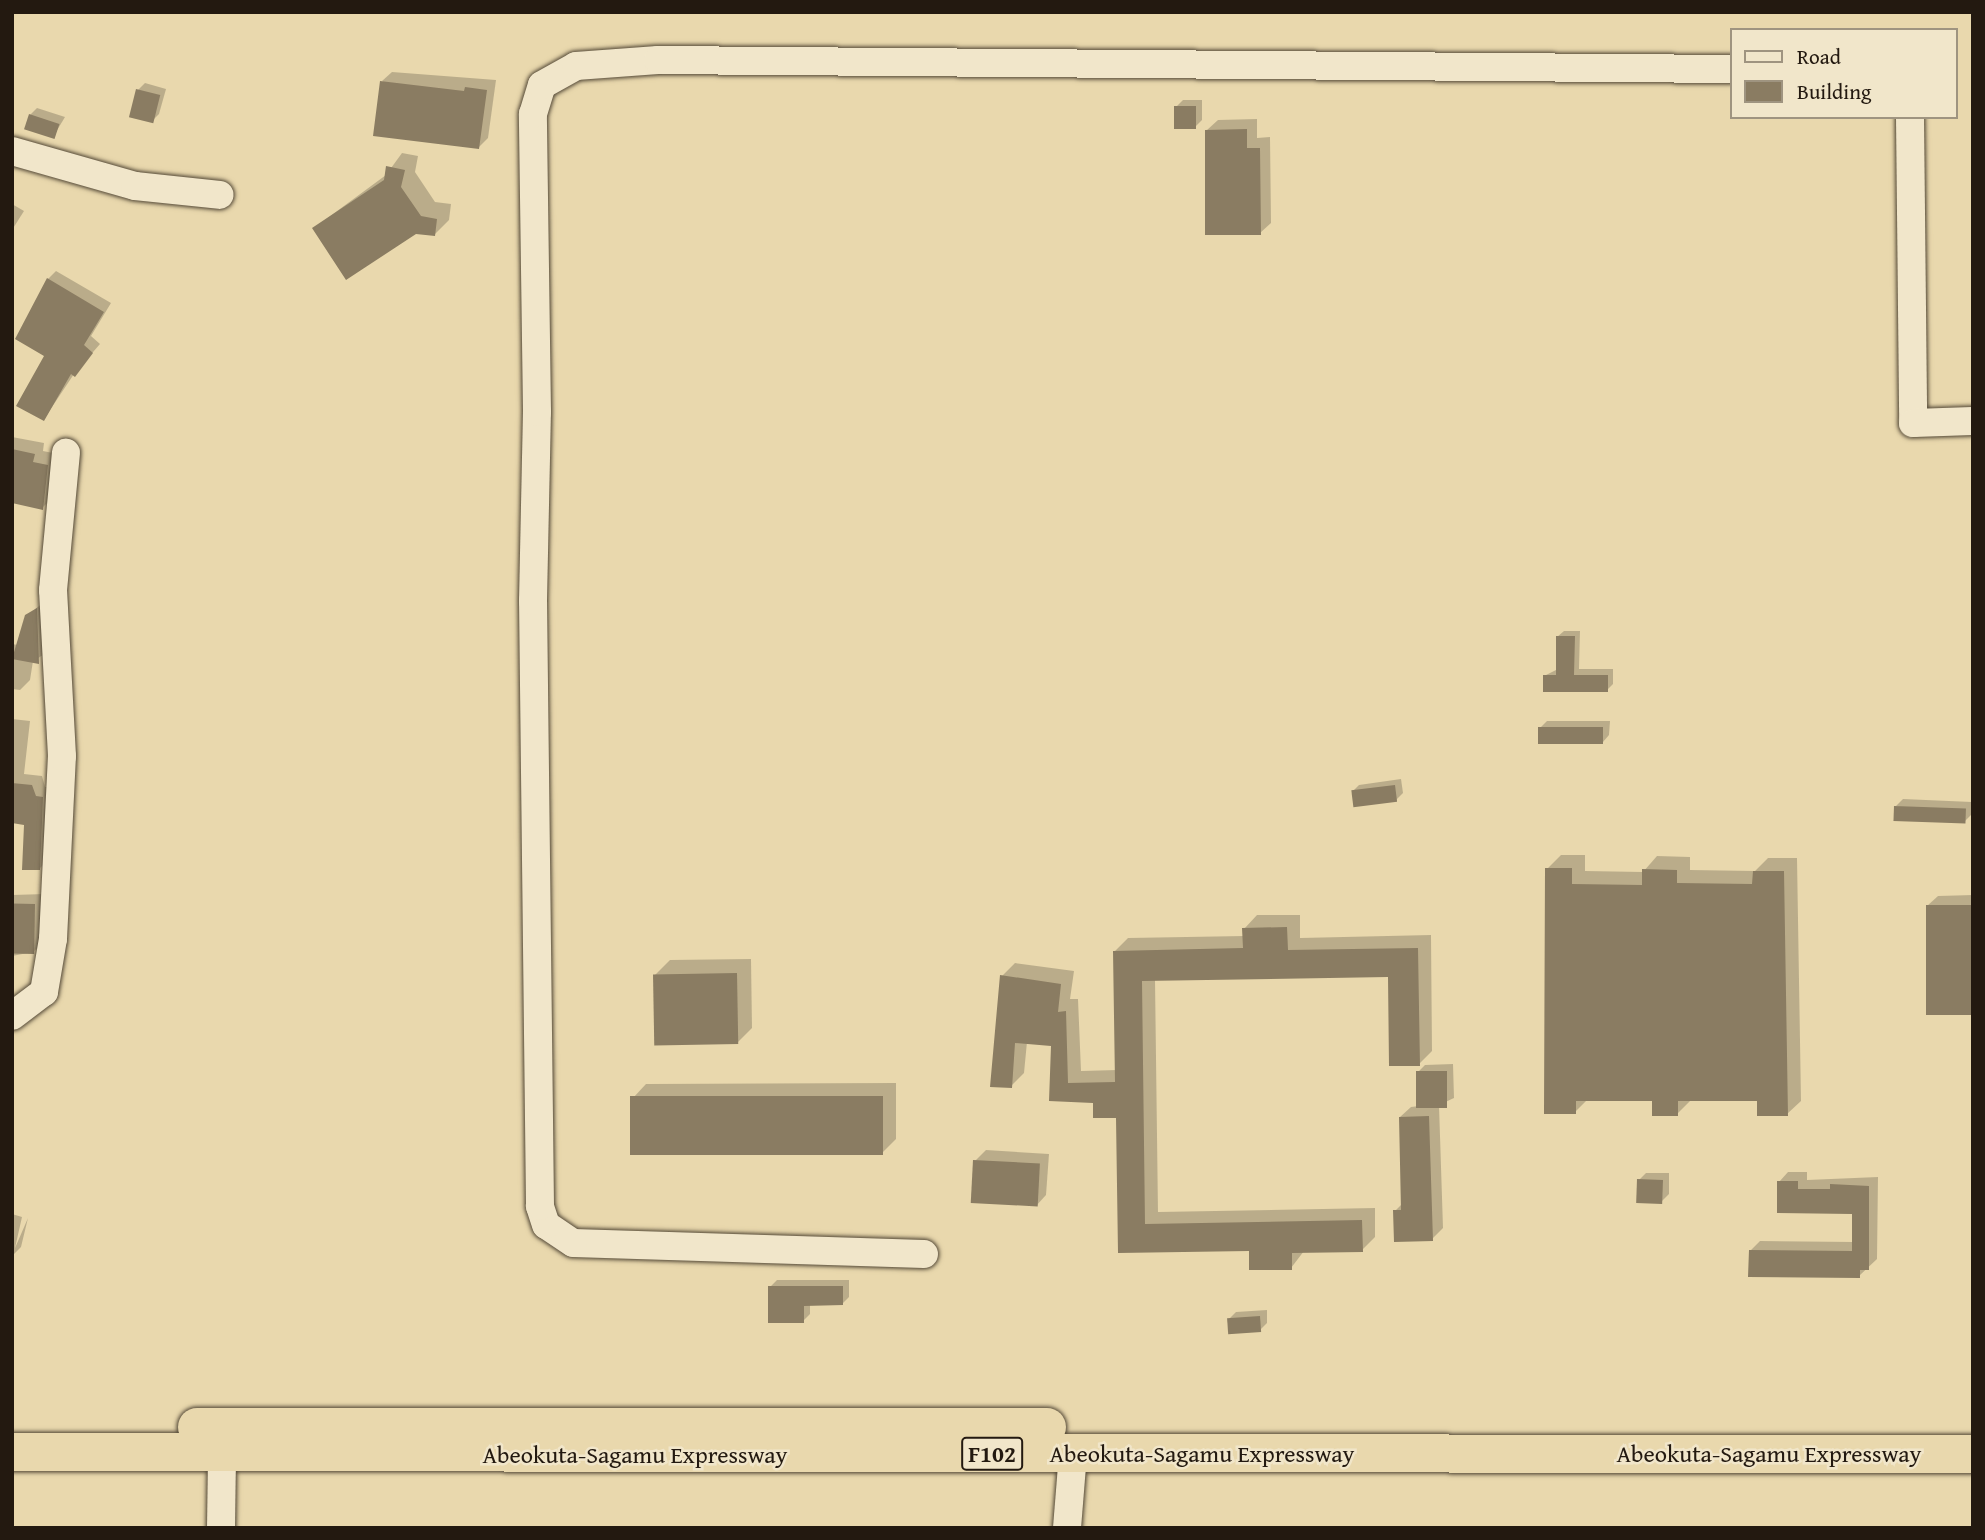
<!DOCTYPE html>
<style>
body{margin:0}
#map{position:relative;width:1985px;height:1540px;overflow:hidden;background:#e9d8ad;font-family:"Gentium Book Plus",serif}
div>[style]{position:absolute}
.shadow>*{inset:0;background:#0003}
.building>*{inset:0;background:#8a7c62;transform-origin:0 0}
.roads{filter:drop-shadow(0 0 2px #544937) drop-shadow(0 0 2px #544937)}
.minor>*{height:28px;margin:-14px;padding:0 14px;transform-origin:14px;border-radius:14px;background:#f1e6ca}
.highway>*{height:38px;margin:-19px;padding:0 19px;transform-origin:19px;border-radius:19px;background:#e9d8ad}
span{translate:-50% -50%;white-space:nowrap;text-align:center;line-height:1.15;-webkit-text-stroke:5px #f1e6ca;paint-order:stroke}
.shield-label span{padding:2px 5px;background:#f1e6ca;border:2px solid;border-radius:5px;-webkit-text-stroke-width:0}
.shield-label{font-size:23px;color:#231910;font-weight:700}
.street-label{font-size:24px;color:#231910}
.frame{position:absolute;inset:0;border:14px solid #231910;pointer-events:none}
.legend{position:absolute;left:1730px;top:28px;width:228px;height:91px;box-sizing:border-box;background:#f1e6ca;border:2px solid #9f9480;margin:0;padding:9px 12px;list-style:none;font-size:21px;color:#231910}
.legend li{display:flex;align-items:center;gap:14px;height:35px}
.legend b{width:35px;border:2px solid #9f9480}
</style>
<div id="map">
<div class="shadow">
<div style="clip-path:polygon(392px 72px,496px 80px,488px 138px,478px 148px,382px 81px)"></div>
<div style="clip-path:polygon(145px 83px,166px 89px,159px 114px,152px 121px,138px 90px)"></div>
<div style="clip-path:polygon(1183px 100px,1202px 100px,1202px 120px,1195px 127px,1176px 107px)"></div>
<div style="clip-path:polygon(37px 108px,65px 117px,53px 137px,30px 115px)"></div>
<div style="clip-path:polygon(1257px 119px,1257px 138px,1270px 137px,1271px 223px,1260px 233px,1207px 130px,1218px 120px)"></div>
<div style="clip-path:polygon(402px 153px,418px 156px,415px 172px,435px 202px,451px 204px,449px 220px,435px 234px,314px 228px,386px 175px)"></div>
<div style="clip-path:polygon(12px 204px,24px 211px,12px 230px)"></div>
<div style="clip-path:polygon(56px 271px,111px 303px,91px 336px,100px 344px,74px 374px,44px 419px,48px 279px)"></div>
<div style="clip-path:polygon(12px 437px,44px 443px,43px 451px,58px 454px,53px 497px,42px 508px,12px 502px)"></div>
<div style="clip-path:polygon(47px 600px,48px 652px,33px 661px,30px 680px,20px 690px,12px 689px,12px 644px,18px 645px,26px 616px)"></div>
<div style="clip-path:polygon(1564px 631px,1580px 631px,1579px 669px,1613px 669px,1613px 684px,1607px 690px,1544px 676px,1558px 669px,1557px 637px)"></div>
<div style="clip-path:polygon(12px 719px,30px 721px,24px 774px,42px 776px,45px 787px,53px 787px,49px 859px,39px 869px,26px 823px,12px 821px)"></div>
<div style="clip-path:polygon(1547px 721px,1610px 721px,1609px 735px,1603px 742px,1540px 728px)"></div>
<div style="clip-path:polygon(1401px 779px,1403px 793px,1396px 800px,1352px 792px,1359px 785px)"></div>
<div style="clip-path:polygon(1903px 799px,1972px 802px,1971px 815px,1964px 822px,1896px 806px)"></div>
<div style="clip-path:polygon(1561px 855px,1585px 855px,1585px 871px,1643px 872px,1657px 856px,1690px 857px,1690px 870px,1755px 871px,1768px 858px,1797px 858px,1801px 1101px,1787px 1114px,1758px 1099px,1691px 1100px,1677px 1114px,1654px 1099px,1588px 1099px,1575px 1112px,1547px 869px)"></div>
<div style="clip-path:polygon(45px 894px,44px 942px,33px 952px,12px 956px,12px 895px)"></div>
<div style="clip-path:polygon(1973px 895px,1973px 1013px,1927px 906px,1938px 896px)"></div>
<div style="clip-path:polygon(1257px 915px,1300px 915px,1300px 938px,1431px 935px,1432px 1051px,1419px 1064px,1389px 975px,1155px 979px,1158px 1212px,1375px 1208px,1375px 1237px,1362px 1250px,1304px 1251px,1291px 1268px,1251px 1249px,1120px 1252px,1118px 1116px,1095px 1102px,1051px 1100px,1053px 1045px,1027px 1042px,1024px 1073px,1011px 1086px,1002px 976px,1015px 963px,1074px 971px,1070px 999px,1078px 999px,1081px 1071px,1117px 1070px,1115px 951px,1128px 938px,1244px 936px,1244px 929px)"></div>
<div style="clip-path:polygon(751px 959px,752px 1028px,737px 1043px,655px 975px,670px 960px)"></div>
<div style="clip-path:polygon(1453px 1064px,1454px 1098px,1439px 1105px,1443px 1228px,1432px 1239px,1395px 1211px,1403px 1203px,1400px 1117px,1411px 1107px,1419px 1106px,1418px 1072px,1425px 1065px)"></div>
<div style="clip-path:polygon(896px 1083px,896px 1139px,882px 1153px,632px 1099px,646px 1084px)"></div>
<div style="clip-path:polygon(986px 1150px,1049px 1154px,1046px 1195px,1036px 1206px,975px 1161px)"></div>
<div style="clip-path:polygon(1788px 1172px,1807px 1172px,1807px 1180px,1878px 1177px,1877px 1259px,1859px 1276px,1750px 1251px,1760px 1241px,1854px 1242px,1854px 1212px,1779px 1182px)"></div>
<div style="clip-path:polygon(1646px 1173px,1669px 1173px,1669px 1194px,1662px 1201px,1639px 1180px)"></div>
<div style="clip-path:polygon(12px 1214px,22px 1217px,15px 1248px,28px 1218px,21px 1247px,14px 1254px)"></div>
<div style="clip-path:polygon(777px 1280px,849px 1280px,849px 1297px,843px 1303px,810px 1304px,810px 1314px,803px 1321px,770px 1287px)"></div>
<div style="clip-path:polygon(1267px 1310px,1267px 1323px,1260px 1330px,1229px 1319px,1236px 1312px)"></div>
</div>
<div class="building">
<div style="clip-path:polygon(380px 81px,464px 91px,465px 87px,487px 90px,479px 149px,373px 136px)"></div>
<div style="left:136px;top:89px;width:25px;height:29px;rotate:14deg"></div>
<div style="left:1174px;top:106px;width:22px;height:23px"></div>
<div style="left:29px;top:114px;width:32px;height:16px;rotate:18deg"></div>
<div style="clip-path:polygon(1247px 129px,1247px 148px,1260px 148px,1261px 235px,1205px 235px,1205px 130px)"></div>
<div style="clip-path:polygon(386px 166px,405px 170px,401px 187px,421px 216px,437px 219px,435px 236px,416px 234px,346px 280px,312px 228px,384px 180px)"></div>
<div style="clip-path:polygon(47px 278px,104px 312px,84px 345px,93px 353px,75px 377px,71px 374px,44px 421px,16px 406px,44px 356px,15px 339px)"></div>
<div style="clip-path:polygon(12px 449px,35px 454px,33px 462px,48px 465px,43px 510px,12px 503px)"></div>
<div style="clip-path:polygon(37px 608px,39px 664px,12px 659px,25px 615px)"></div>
<div style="clip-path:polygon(1556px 636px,1575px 636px,1574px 675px,1608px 675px,1608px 692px,1543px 692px,1543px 675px,1556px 675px)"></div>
<div style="left:1538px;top:727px;width:65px;height:17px"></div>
<div style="clip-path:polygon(12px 783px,32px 785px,36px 796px,43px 797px,40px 870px,22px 870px,24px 825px,12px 823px)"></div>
<div style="left:1395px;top:785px;width:17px;height:44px;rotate:83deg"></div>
<div style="left:1894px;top:806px;width:72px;height:15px;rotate:2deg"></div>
<div style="clip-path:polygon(1545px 868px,1572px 868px,1572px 884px,1642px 885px,1642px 869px,1677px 870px,1677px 883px,1752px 884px,1753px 871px,1784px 871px,1788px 1116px,1757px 1116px,1757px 1101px,1678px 1101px,1678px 1116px,1652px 1116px,1652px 1101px,1576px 1101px,1576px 1114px,1544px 1114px)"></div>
<div style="left:35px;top:904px;width:50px;height:23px;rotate:91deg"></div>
<div style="left:1973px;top:905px;width:110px;height:47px;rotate:90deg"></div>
<div style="clip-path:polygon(1287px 927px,1288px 950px,1418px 948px,1420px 1066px,1389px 1066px,1388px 977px,1142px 981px,1145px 1224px,1362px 1220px,1363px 1252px,1292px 1253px,1292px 1270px,1249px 1270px,1249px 1251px,1118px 1253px,1116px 1118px,1093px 1118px,1093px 1103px,1049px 1101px,1051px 1046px,1015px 1043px,1012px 1088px,990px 1087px,1000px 975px,1061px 984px,1058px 1012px,1066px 1011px,1068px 1083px,1115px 1082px,1113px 951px,1243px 948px,1242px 928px)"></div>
<div style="left:737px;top:973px;width:71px;height:84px;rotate:89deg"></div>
<div style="left:1416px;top:1071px;width:31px;height:37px"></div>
<div style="left:883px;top:1096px;width:59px;height:253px;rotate:90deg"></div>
<div style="clip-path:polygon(1429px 1116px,1433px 1241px,1394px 1242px,1393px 1210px,1401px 1210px,1399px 1117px)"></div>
<div style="left:973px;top:1160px;width:67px;height:43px;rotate:3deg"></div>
<div style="left:1637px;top:1179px;width:26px;height:24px;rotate:2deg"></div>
<div style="clip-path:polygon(1777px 1181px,1798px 1181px,1798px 1189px,1830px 1189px,1830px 1184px,1869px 1186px,1869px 1270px,1860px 1270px,1860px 1278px,1748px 1277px,1749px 1250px,1852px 1251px,1852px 1214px,1777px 1213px)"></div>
<div style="clip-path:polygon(768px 1286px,843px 1286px,843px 1305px,804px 1306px,804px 1323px,768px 1323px)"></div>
<div style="left:1260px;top:1316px;width:16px;height:33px;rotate:86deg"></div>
</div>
<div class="roads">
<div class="minor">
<div style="left:1910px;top:117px;width:306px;rotate:89.4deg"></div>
<div style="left:1913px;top:423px;width:60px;rotate:-1.9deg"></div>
<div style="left:12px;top:151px;width:128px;rotate:15.9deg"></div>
<div style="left:135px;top:186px;width:85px;rotate:6deg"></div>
<div style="left:12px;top:1016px;width:40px;rotate:-37deg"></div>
<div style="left:44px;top:992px;width:54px;rotate:-80.4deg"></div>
<div style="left:53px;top:939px;width:183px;rotate:-87.2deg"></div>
<div style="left:62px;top:756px;width:166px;rotate:-93.1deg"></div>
<div style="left:53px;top:590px;width:138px;rotate:-84.6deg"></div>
<div style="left:924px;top:1254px;width:351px;rotate:-178.2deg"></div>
<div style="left:573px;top:1243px;width:32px;rotate:-146deg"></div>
<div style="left:546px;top:1225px;width:20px;rotate:-108deg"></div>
<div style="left:540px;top:1206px;width:605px;rotate:-90.66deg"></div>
<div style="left:533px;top:601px;width:189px;rotate:-88.8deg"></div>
<div style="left:537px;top:412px;width:298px;rotate:-90.8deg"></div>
<div style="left:533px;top:114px;width:30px;rotate:-73deg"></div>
<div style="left:542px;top:85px;width:39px;rotate:-29deg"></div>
<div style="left:576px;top:66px;width:82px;rotate:-4.2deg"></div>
<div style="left:658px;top:60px;width:1073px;rotate:0.48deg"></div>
<div style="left:221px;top:1528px;width:75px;rotate:-89.2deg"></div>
<div style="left:1067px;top:1528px;width:75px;rotate:-85.4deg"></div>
</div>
<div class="highway">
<div style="left:197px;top:1427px;width:850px"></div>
<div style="left:12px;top:1452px;width:1961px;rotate:0.06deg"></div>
</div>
</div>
<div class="shield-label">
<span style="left:992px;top:1454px">F102</span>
</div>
<div class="street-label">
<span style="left:1202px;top:1454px">Abeokuta-Sagamu Expressway</span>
<span style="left:1769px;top:1454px">Abeokuta-Sagamu Expressway</span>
<span style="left:635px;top:1455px">Abeokuta-Sagamu Expressway</span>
</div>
<div class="frame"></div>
<ul class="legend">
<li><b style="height:9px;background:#f1e6ca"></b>Road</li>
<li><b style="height:19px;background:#8a7c62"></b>Building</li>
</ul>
</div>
